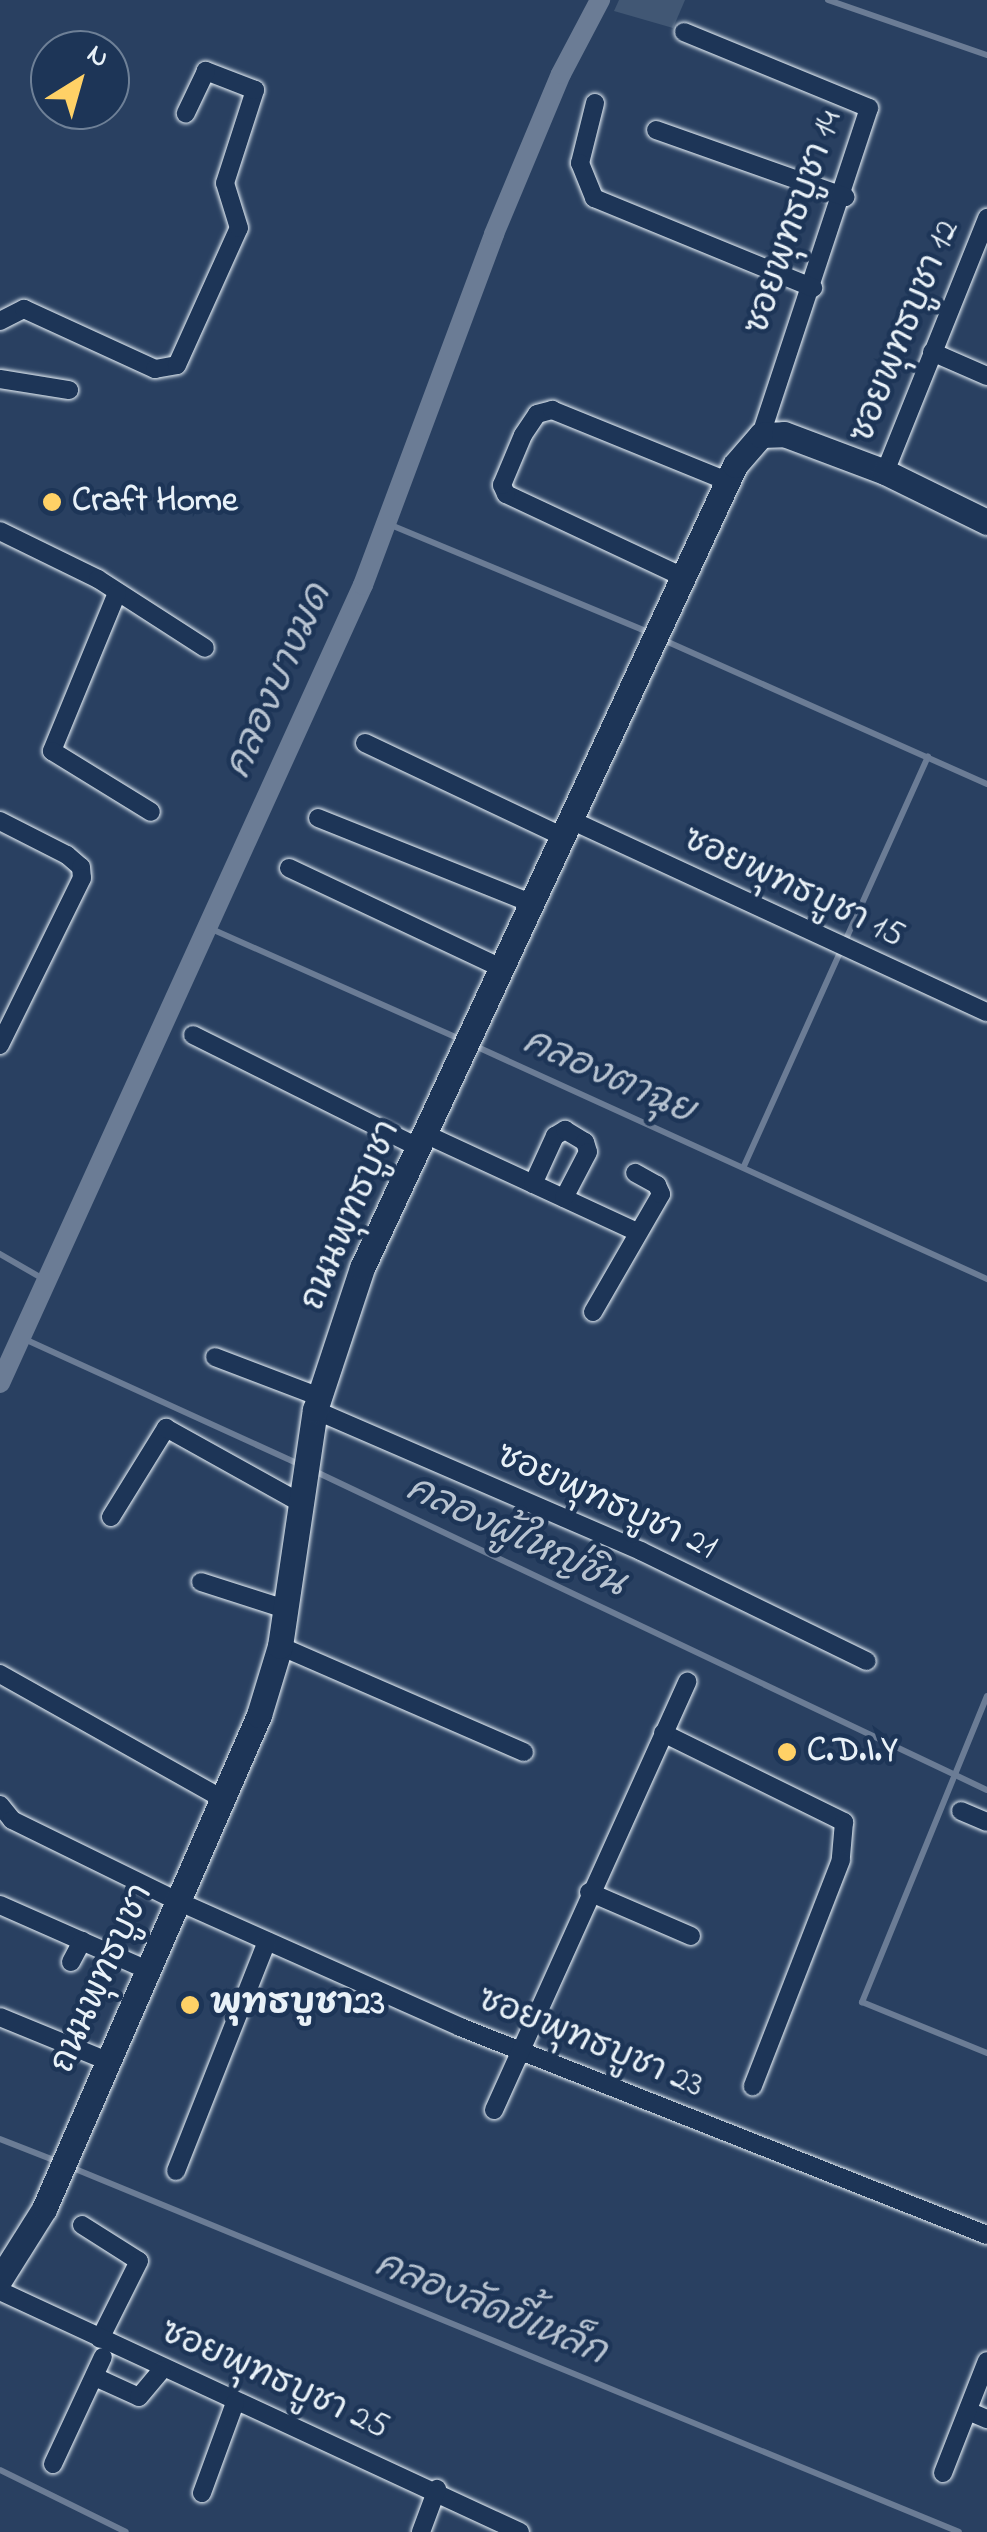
<!DOCTYPE html>
<meta charset="utf-8">
<style>
body{margin:0}
#map{position:relative;width:987px;height:2532px;overflow:hidden;background:#294061;font-family:"Indie Flower","Playpen Sans Thai",sans-serif}
div>[style]{position:absolute}
.green>*{inset:0;background:#415774}
.stream>*{height:6px;margin:-3px;padding:0 3px;transform-origin:3px;border-radius:3px;background:#6b7c95}
.canal>*{height:20px;margin:-10px;padding:0 10px;transform-origin:10px;border-radius:10px;background:#6b7c95}
.roads{filter:drop-shadow(0 0 2px #e8f1f8) drop-shadow(0 0 2px #e8f1f8)}
.street>*{height:18px;margin:-9px;padding:0 9px;transform-origin:9px;border-radius:9px;background:#1d3557}
.secondary>*{height:25px;margin:-12.5px;padding:0 12.5px;transform-origin:12.5px;border-radius:12.5px;background:#1d3557}
.dots>*{width:28px;height:28px;translate:-50% -50%;box-sizing:border-box;border:5px solid #1d3557;border-radius:50%}
span{translate:-50% -50%;white-space:nowrap;text-align:center;line-height:1.15;-webkit-text-stroke:9px #1d3557;paint-order:stroke}
.street-label{font-size:35px;color:#e8f1f8}
.poi-label{font-size:35px;color:#e8f1f8;font-weight:700}
.left{translate:0 -50%;text-align:left}
.water-label{font-size:38px;color:#b6c2d0;font-style:italic}
.north{position:absolute;left:30px;top:30px;width:100px;height:100px;box-sizing:border-box;background:#1d3557;border:2px solid #6e8097;border-radius:50%;rotate:37deg;font-size:28px;font-weight:700;line-height:40px;text-align:center;color:#e8f1f8}
.north::after{content:'';display:block;margin:auto;width:35px;height:45px;background:#ffd166;clip-path:polygon(50% 0,100% 100%,50% 72%,0 100%)}
</style>
<div id="map">
<div class="green">
<div style="clip-path:polygon(619px 0,685px 0,673px 28px,614px 11px)"></div>
</div>
<div class="stream">
<div style="left:828px;top:0;width:168px;rotate:19.1deg"></div>
<div style="left:386px;top:523px;width:284px;rotate:22.6deg"></div>
<div style="left:659px;top:638px;width:359px;rotate:24deg"></div>
<div style="left:207px;top:927px;width:279px;rotate:23.9deg"></div>
<div style="left:473px;top:1045px;width:565px;rotate:24.48deg"></div>
<div style="left:744px;top:1166px;width:449px;rotate:-65.8deg"></div>
<div style="left:0;top:1254px;width:52px;rotate:30deg"></div>
<div style="left:20px;top:1337px;width:307px;rotate:24.5deg"></div>
<div style="left:310px;top:1469px;width:749px;rotate:25.37deg"></div>
<div style="left:987px;top:1696px;width:331px;rotate:112.2deg"></div>
<div style="left:862px;top:2002px;width:135px;rotate:22.2deg"></div>
<div style="left:0;top:2139px;width:60px;rotate:21.4deg"></div>
<div style="left:68px;top:2166px;width:963px;rotate:22.33deg"></div>
<div style="left:0;top:2470px;width:140px;rotate:26.2deg"></div>
</div>
<div class="canal">
<div style="left:0;top:1383px;width:877px;rotate:-65.54deg"></div>
<div style="left:363px;top:585px;width:375px;rotate:-69.5deg"></div>
<div style="left:494px;top:234px;width:173px;rotate:-67.3deg"></div>
<div style="left:561px;top:74px;width:84px;rotate:-62.2deg"></div>
</div>
<div class="roads">
<div class="street">
<div style="left:684px;top:32px;width:200px;rotate:22.3deg"></div>
<div style="left:869px;top:108px;width:344px;rotate:108.3deg"></div>
<div style="left:595px;top:103px;width:62px;rotate:104deg"></div>
<div style="left:580px;top:163px;width:38px;rotate:68deg"></div>
<div style="left:594px;top:198px;width:237px;rotate:22.3deg"></div>
<div style="left:656px;top:130px;width:201px;rotate:19.5deg"></div>
<div style="left:0;top:321px;width:27px;rotate:-27deg"></div>
<div style="left:24px;top:309px;width:144px;rotate:24.6deg"></div>
<div style="left:155px;top:369px;width:22px;rotate:-10deg"></div>
<div style="left:177px;top:365px;width:150px;rotate:-65.7deg"></div>
<div style="left:239px;top:228px;width:47px;rotate:-107.3deg"></div>
<div style="left:225px;top:183px;width:98px;rotate:-72.1deg"></div>
<div style="left:255px;top:90px;width:53px;rotate:-158.8deg"></div>
<div style="left:206px;top:71px;width:47px;rotate:115.5deg"></div>
<div style="left:932px;top:352px;width:60px;rotate:23.6deg"></div>
<div style="left:0;top:379px;width:70px;rotate:9.1deg"></div>
<div style="left:885px;top:472px;width:274px;rotate:-68.1deg"></div>
<div style="left:0;top:531px;width:109px;rotate:26.1deg"></div>
<div style="left:98px;top:579px;width:127px;rotate:32.8deg"></div>
<div style="left:681px;top:576px;width:193px;rotate:-154.9deg"></div>
<div style="left:506px;top:494px;width:10px;rotate:-114deg"></div>
<div style="left:502px;top:485px;width:54px;rotate:-67.2deg"></div>
<div style="left:523px;top:435px;width:25px;rotate:-56deg"></div>
<div style="left:537px;top:414px;width:16px;rotate:-15deg"></div>
<div style="left:552px;top:410px;width:189px;rotate:22.1deg"></div>
<div style="left:117px;top:593px;width:171px;rotate:112.4deg"></div>
<div style="left:52px;top:751px;width:116px;rotate:31.6deg"></div>
<div style="left:365px;top:743px;width:220px;rotate:25.3deg"></div>
<div style="left:318px;top:818px;width:228px;rotate:21.8deg"></div>
<div style="left:0;top:821px;width:75px;rotate:26.9deg"></div>
<div style="left:67px;top:855px;width:18px;rotate:41deg"></div>
<div style="left:81px;top:867px;width:11px;rotate:85deg"></div>
<div style="left:82px;top:878px;width:186px;rotate:116.2deg"></div>
<div style="left:573px;top:821px;width:456px;rotate:24.8deg"></div>
<div style="left:289px;top:868px;width:232px;rotate:25.2deg"></div>
<div style="left:193px;top:1035px;width:251px;rotate:26.5deg"></div>
<div style="left:425px;top:1134px;width:234px;rotate:24.8deg"></div>
<div style="left:533px;top:1184px;width:53px;rotate:-65.4deg"></div>
<div style="left:555px;top:1136px;width:12px;rotate:-31deg"></div>
<div style="left:565px;top:1130px;width:23px;rotate:31deg"></div>
<div style="left:585px;top:1142px;width:10px;rotate:73deg"></div>
<div style="left:588px;top:1152px;width:52px;rotate:117.6deg"></div>
<div style="left:593px;top:1312px;width:136px;rotate:-60deg"></div>
<div style="left:661px;top:1194px;width:10px;rotate:-114deg"></div>
<div style="left:657px;top:1185px;width:25px;rotate:-151deg"></div>
<div style="left:215px;top:1357px;width:112px;rotate:20.9deg"></div>
<div style="left:315px;top:1410px;width:355px;rotate:23.4deg"></div>
<div style="left:641px;top:1551px;width:251px;rotate:26deg"></div>
<div style="left:111px;top:1517px;width:105px;rotate:-58.3deg"></div>
<div style="left:166px;top:1428px;width:154px;rotate:29.1deg"></div>
<div style="left:201px;top:1582px;width:88px;rotate:17.8deg"></div>
<div style="left:280px;top:1646px;width:266px;rotate:23.5deg"></div>
<div style="left:0;top:1674px;width:259px;rotate:29.3deg"></div>
<div style="left:663px;top:1733px;width:202px;rotate:26.2deg"></div>
<div style="left:844px;top:1822px;width:38px;rotate:95deg"></div>
<div style="left:841px;top:1860px;width:243px;rotate:111.3deg"></div>
<div style="left:0;top:1805px;width:19px;rotate:51deg"></div>
<div style="left:12px;top:1820px;width:182px;rotate:26.1deg"></div>
<div style="left:175px;top:1900px;width:312px;rotate:24deg"></div>
<div style="left:460px;top:2027px;width:567px;rotate:21.54deg"></div>
<div style="left:961px;top:1811px;width:28px;rotate:23deg"></div>
<div style="left:589px;top:1892px;width:111px;rotate:23.3deg"></div>
<div style="left:0;top:1905px;width:158px;rotate:23.8deg"></div>
<div style="left:71px;top:1962px;width:24px;rotate:-62deg"></div>
<div style="left:0;top:2017px;width:113px;rotate:22.3deg"></div>
<div style="left:494px;top:2110px;width:470px;rotate:-65.7deg"></div>
<div style="left:176px;top:2171px;width:247px;rotate:-68.4deg"></div>
<div style="left:82px;top:2225px;width:67px;rotate:32.3deg"></div>
<div style="left:139px;top:2261px;width:87px;rotate:116.6deg"></div>
<div style="left:0;top:2291px;width:573px;rotate:24.87deg"></div>
<div style="left:95px;top:2377px;width:48px;rotate:24.4deg"></div>
<div style="left:139px;top:2397px;width:35px;rotate:-50deg"></div>
<div style="left:968px;top:2411px;width:21px;rotate:23deg"></div>
<div style="left:53px;top:2464px;width:118px;rotate:-65deg"></div>
<div style="left:943px;top:2473px;width:120px;rotate:-68.6deg"></div>
<div style="left:202px;top:2493px;width:96px;rotate:-69.9deg"></div>
<div style="left:421px;top:2532px;width:46px;rotate:-69.6deg"></div>
</div>
<div class="secondary">
<div style="left:0;top:2279px;width:83px;rotate:-57.8deg"></div>
<div style="left:44px;top:2209px;width:539px;rotate:-66.48deg"></div>
<div style="left:259px;top:1715px;width:72px;rotate:-73.1deg"></div>
<div style="left:280px;top:1646px;width:239px;rotate:-81.6deg"></div>
<div style="left:315px;top:1410px;width:150px;rotate:-71.7deg"></div>
<div style="left:362px;top:1268px;width:885px;rotate:-65.08deg"></div>
<div style="left:735px;top:465px;width:40px;rotate:-49deg"></div>
<div style="left:761px;top:435px;width:23px;rotate:-2deg"></div>
<div style="left:784px;top:434px;width:108px;rotate:20.6deg"></div>
<div style="left:885px;top:472px;width:114px;rotate:26.1deg"></div>
</div>
</div>
<div class="dots">
<div style="left:52px;top:502px;background:#ffd166"></div>
<div style="left:787px;top:1752px;background:#ffd166"></div>
<div style="left:190px;top:2005px;background:#ffd166"></div>
</div>
<div class="street-label">
<span style="left:795px;top:223px;rotate:-71deg">ซอยพุทธบูชา 14</span>
<span style="left:906px;top:332px;rotate:-68deg">ซอยพุทธบูชา 12</span>
<span style="left:793px;top:889px;rotate:25deg">ซอยพุทธบูชา 15</span>
<span style="left:352px;top:1216px;rotate:-67deg">ถนนพุทธบูชา</span>
<span style="left:606px;top:1503px;rotate:24deg">ซอยพุทธบูชา 21</span>
<span style="left:103px;top:1979px;rotate:-66deg">ถนนพุทธบูชา</span>
<span style="left:590px;top:2044px;rotate:22deg">ซอยพุทธบูชา 23</span>
<span style="left:274px;top:2381px;rotate:24deg">ซอยพุทธบูชา 25</span>
</div>
<div class="poi-label">
<span class="left" style="left:72px;top:502px">Craft Home</span>
<span class="left" style="left:807px;top:1752px">C.D.I.Y</span>
<span class="left" style="left:210px;top:2005px">พุทธบูชา23</span>
</div>
<div class="water-label">
<span style="left:280px;top:682px;rotate:-66deg">คลองบางมด</span>
<span style="left:608px;top:1078px;rotate:24deg">คลองตาฉุย</span>
<span style="left:515px;top:1538px;rotate:25deg">คลองผู้ใหญ่ชิน</span>
<span style="left:490px;top:2310px;rotate:22deg">คลองลัดขี้เหล็ก</span>
</div>
<div class="north">N</div>
</div>
